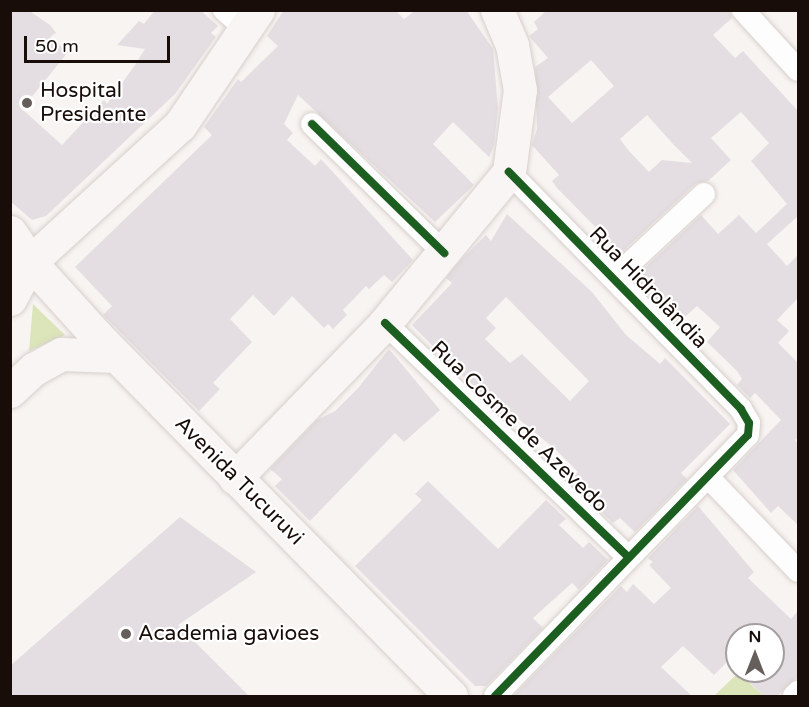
<!DOCTYPE html>
<meta charset="utf-8">
<style>
body{margin:0}
#map{position:relative;width:809px;height:707px;overflow:hidden;background:#f8f4f2;font-family:"Varela Round",sans-serif}
div>[style]{position:absolute}
.green>*{inset:0;background:#dce5b9}
.building>*{inset:0;background:#e4dee2}
.roads{filter:drop-shadow(0 0 2px #d7cfcb) drop-shadow(0 0 2px #d7cfcb)}
.minor>*{height:22px;margin:-11px;padding:0 11px;transform-origin:11px;border-radius:11px;background:#fefdfd}
.secondary>*{height:33px;margin:-16.5px;padding:0 16.5px;transform-origin:16.5px;border-radius:16.5px;background:#f9f5f5}
.cycleway>*{height:8px;margin:-4px;padding:0 4px;transform-origin:4px;border-radius:4px;background:#1b5e20}
.dots>*{width:16px;height:16px;translate:-50% -50%;box-sizing:border-box;border:3px solid #fff;border-radius:50%}
span{translate:-50% -50%;white-space:nowrap;text-align:center;line-height:1.15;-webkit-text-stroke:4.5px #fff;paint-order:stroke}
.poi-label{font-size:21px;color:#180d09}
.left{translate:0 -50%;text-align:left}
.street-label{font-size:21px;color:#180d09}
.frame{position:absolute;inset:0;border:12px solid #180d09;pointer-events:none}
.north{position:absolute;left:725px;top:623px;width:60px;height:60px;box-sizing:border-box;background:#fff;border:2px solid #a39e9d;border-radius:50%;rotate:0deg;font-size:16px;font-weight:700;line-height:24px;text-align:center;color:#180d09}
.north::after{content:'';display:block;margin:auto;width:21px;height:27px;background:#665e5b;clip-path:polygon(50% 0,100% 100%,50% 72%,0 100%)}
.scale{position:absolute;left:24px;top:36px;width:146px;height:27px;box-sizing:border-box;border:3px solid #180d09;border-top:0;padding-left:8px;font-size:18px;line-height:21px;white-space:nowrap;color:#180d09;-webkit-text-stroke:4px #fff;paint-order:stroke}
</style>
<div id="map">
<div class="green">
<div style="clip-path:polygon(33px 304px,65px 335px,29px 351px)"></div>
<div style="clip-path:polygon(738px 673px,764px 696px,714px 696px)"></div>
</div>
<div class="building">
<div style="clip-path:polygon(10px 10px,28px 10px,50px 25px,56px 33px,50px 37px,68px 52px,22px 109px,62px 145px,104px 100px,107px 104px,135px 65px,145px 49px,117px 45px,139px 21px,144px 24px,155px 10px,200px 10px,218px 26px,211px 33px,216px 37px,175px 94px,46px 216px,32px 220px,10px 201px)"></div>
<div style="clip-path:polygon(284px 10px,395px 10px,404px 19px,416px 10px,466px 10px,493px 49px,498px 108px,494px 145px,489px 157px,453px 122px,433px 144px,474px 185px,435px 222px,298px 95px,284px 124px,293px 133px,287px 140px,315px 166px,321px 159px,413px 260px,392px 282px,384px 275px,369px 289px,366px 286px,343px 310px,347px 315px,333px 329px,328px 324px,324px 328px,292px 296px,274px 316px,253px 295px,230px 319px,252px 342px,213px 383px,220px 389px,199px 411px,103px 315px,112px 306px,75px 267px,212px 135px,204px 127px,238px 79px,241px 82px,278px 46px,267px 36px)"></div>
<div style="clip-path:polygon(evenodd,547px 10px,730px 10px,732px 18px,713px 35px,735px 58px,743px 51px,798px 111px,798px 216px,767px 244px,787px 266px,798px 255px,798px 298px,777px 320px,789px 331px,778px 343px,798px 363px,798px 438px,795px 440px,798px 444px,798px 525px,778px 506px,771px 513px,733px 470px,781px 420px,755px 393px,750px 398px,737px 385px,742px 379px,737px 371px,707px 342px,720px 327px,697px 306px,677px 324px,633px 279px,701px 215px,718px 234px,739px 215px,756px 233px,787px 204px,751px 161px,769px 143px,741px 112px,711px 138px,731px 160px,708px 181px,695px 184px,621px 253px,557px 188px,552px 181px,559px 175px,532px 145px,537px 129px,535px 67px,548px 58px,529px 36px,538px 29px,534px 22px,547px 10px,591px 60px,614px 86px,572px 123px,548px 97px,591px 60px,547px 10px,647px 115px,673px 144px,692px 163px,662px 160px,649px 172px,629px 151px,620px 139px,647px 115px)"></div>
<div style="clip-path:polygon(evenodd,507px 214px,592px 292px,626px 335px,660px 364px,665px 358px,730px 424px,681px 473px,687px 479px,635px 532px,620px 518px,613px 523px,569px 481px,578px 472px,555px 449px,510px 412px,504px 418px,412px 325px,452px 283px,446px 278px,458px 263px,486px 235px,491px 241px,507px 214px,506px 297px,589px 381px,570px 401px,522px 354px,510px 363px,485px 339px,496px 328px,486px 318px,506px 297px)"></div>
<div style="clip-path:polygon(389px 349px,440px 410px,404px 442px,395px 433px,310px 521px,275px 486px,282px 479px,270px 469px,317px 420px,335px 411px,358px 388px)"></div>
<div style="clip-path:polygon(428px 481px,498px 549px,546px 500px,566px 519px,559px 525px,583px 548px,589px 542px,608px 560px,579px 590px,572px 583px,533px 618px,543px 628px,486px 686px,475px 686px,355px 566px,422px 500px,415px 494px)"></div>
<div style="clip-path:polygon(698px 506px,754px 572px,748px 578px,791px 619px,798px 611px,798px 677px,777px 696px,764px 696px,737px 671px,773px 671px,773px 635px,737px 635px,737px 671px,727px 662px,714px 675px,683px 646px,661px 667px,692px 696px,513px 696px,621px 586px,627px 592px,633px 584px,654px 604px,671px 588px,649px 565px,653px 562px,648px 558px)"></div>
<div style="clip-path:polygon(180px 517px,256px 572px,178px 625px,249px 696px,10px 696px,10px 666px)"></div>
</div>
<div class="roads">
<div class="minor">
<div style="left:224px;top:10px;width:29px;rotate:41deg"></div>
<div style="left:743px;top:10px;width:81px;rotate:47.5deg"></div>
<div style="left:312px;top:124px;width:185px;rotate:44.3deg"></div>
<div style="left:614px;top:278px;width:123px;rotate:-43deg"></div>
<div style="left:385px;top:323px;width:337px;rotate:43.9deg"></div>
<div style="left:708px;top:477px;width:130px;rotate:46.2deg"></div>
<div style="left:495px;top:696px;width:363px;rotate:-45.9deg"></div>
<div style="left:748px;top:435px;width:12px;rotate:-85deg"></div>
<div style="left:749px;top:423px;width:16px;rotate:-120deg"></div>
<div style="left:741px;top:409px;width:332px;rotate:-134.4deg"></div>
<div style="left:794px;top:696px;width:6px;rotate:-45deg"></div>
</div>
<div class="secondary">
<div style="left:10px;top:232px;width:36px;rotate:56deg"></div>
<div style="left:30px;top:262px;width:100px;rotate:47.8deg"></div>
<div style="left:97px;top:336px;width:505px;rotate:45.48deg"></div>
<div style="left:10px;top:299px;width:42px;rotate:-61.6deg"></div>
<div style="left:30px;top:262px;width:203px;rotate:-42.4deg"></div>
<div style="left:180px;top:125px;width:139px;rotate:-55.9deg"></div>
<div style="left:10px;top:391px;width:33px;rotate:-43deg"></div>
<div style="left:34px;top:369px;width:31px;rotate:-29deg"></div>
<div style="left:61px;top:354px;width:55px;rotate:2.1deg"></div>
<div style="left:235px;top:478px;width:216px;rotate:-45.9deg"></div>
<div style="left:385px;top:323px;width:195px;rotate:-50.6deg"></div>
<div style="left:509px;top:172px;width:83px;rotate:-82.4deg"></div>
<div style="left:520px;top:90px;width:46px;rotate:-100.1deg"></div>
<div style="left:512px;top:45px;width:38px;rotate:-113deg"></div>
</div>
</div>
<div class="cycleway">
<div style="left:312px;top:124px;width:185px;rotate:44.3deg"></div>
<div style="left:385px;top:323px;width:337px;rotate:43.9deg"></div>
<div style="left:495px;top:696px;width:363px;rotate:-45.9deg"></div>
<div style="left:748px;top:435px;width:12px;rotate:-85deg"></div>
<div style="left:749px;top:423px;width:16px;rotate:-120deg"></div>
<div style="left:741px;top:409px;width:332px;rotate:-134.4deg"></div>
</div>
<div class="dots">
<div style="left:27px;top:103px;background:#665e5b"></div>
<div style="left:126px;top:634px;background:#665e5b"></div>
</div>
<div class="poi-label">
<span class="left" style="left:40px;top:103px">Hospital<br>Presidente</span>
<span class="left" style="left:138px;top:634px">Academia gavioes</span>
</div>
<div class="street-label">
<span style="left:648px;top:288px;rotate:46deg">Rua Hidrolândia</span>
<span style="left:519px;top:427px;rotate:44deg">Rua Cosme de Azevedo</span>
<span style="left:239px;top:481px;rotate:45deg">Avenida Tucuruvi</span>
</div>
<div class="frame"></div>
<div class="north">N</div>
<div class="scale">50 m</div>
</div>
